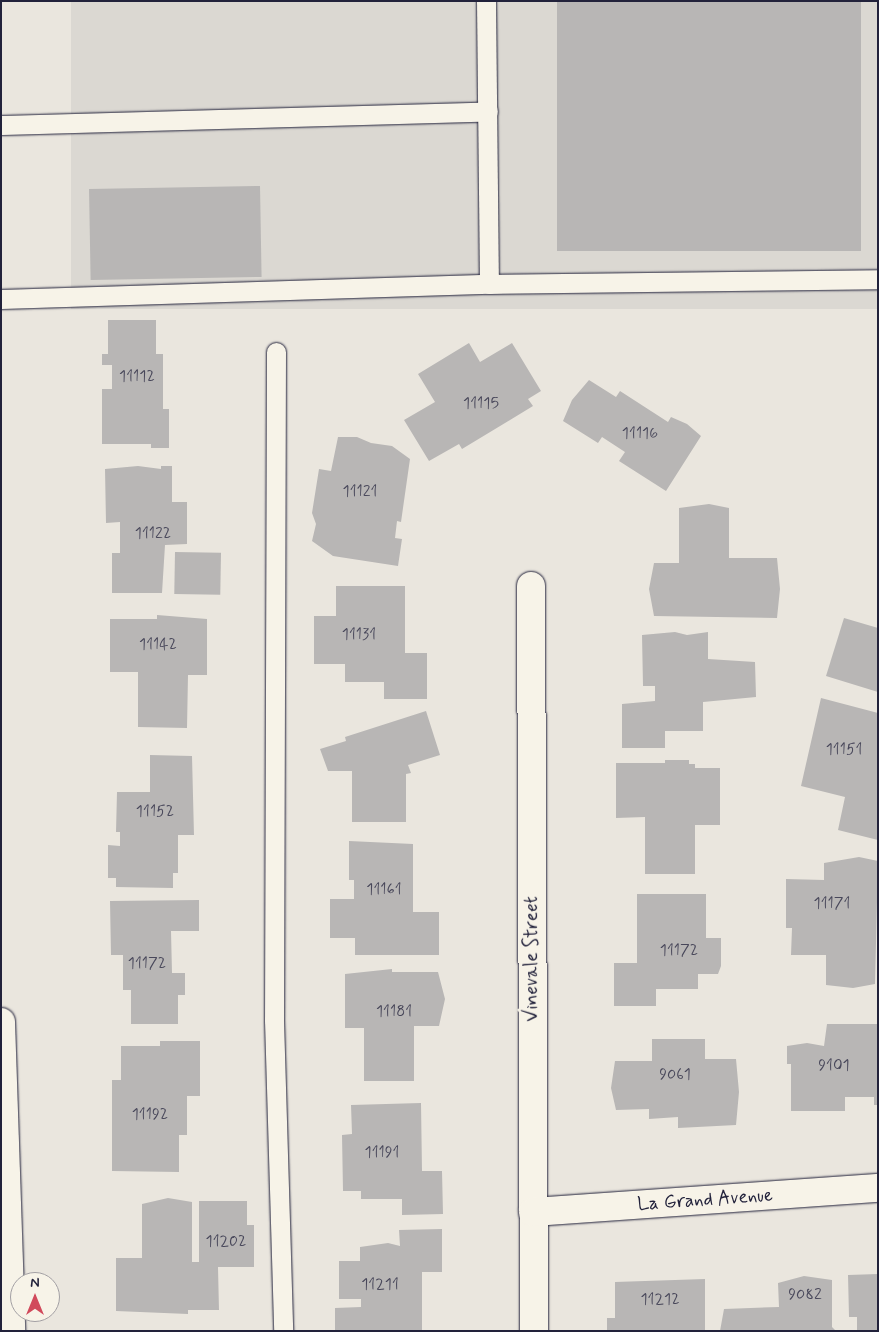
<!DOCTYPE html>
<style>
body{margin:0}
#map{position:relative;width:879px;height:1332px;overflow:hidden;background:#eae6de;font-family:Mynerve,sans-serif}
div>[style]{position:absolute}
.built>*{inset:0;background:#dbd8d2;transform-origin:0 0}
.building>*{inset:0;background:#b8b6b5;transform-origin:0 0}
.roads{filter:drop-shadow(0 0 1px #22223b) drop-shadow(0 0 1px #22223b)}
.lane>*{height:19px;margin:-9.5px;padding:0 9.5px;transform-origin:9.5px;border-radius:9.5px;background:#f7f3e8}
.street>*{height:28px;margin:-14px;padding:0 14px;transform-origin:14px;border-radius:14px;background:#f7f3e8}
.secondary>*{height:28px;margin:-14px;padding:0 14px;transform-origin:14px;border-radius:14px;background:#f7f3e8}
span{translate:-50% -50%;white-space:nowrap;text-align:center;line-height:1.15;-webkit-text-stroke:4.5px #f7f3e8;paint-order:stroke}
.number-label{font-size:16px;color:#48475a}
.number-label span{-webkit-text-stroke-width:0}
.street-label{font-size:19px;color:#22223b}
.frame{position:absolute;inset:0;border:2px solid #22223b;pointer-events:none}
.north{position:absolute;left:10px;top:1272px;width:50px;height:50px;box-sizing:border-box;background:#f7f3e8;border:1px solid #a29fa3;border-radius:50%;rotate:0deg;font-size:14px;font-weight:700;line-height:20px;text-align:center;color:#22223b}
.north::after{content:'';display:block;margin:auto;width:18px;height:22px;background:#d1495b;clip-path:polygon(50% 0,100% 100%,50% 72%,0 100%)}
</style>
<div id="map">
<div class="built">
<div style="left:71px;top:1px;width:807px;height:308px"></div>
</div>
<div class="building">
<div style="left:557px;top:1px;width:304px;height:250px"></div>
<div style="left:260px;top:186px;width:91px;height:171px;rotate:89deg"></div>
<div style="clip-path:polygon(108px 320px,156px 320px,156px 354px,163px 354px,163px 409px,169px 409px,169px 448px,151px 448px,151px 444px,102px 444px,102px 389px,112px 389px,112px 365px,102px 365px,102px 354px,108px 354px)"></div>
<div style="clip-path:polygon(469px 343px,480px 362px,512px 343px,541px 391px,528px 399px,533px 406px,462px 449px,459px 444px,429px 461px,404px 420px,435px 402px,418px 374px)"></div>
<div style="clip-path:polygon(589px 380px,616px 397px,620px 391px,668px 422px,671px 417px,687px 424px,701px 436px,666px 491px,619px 461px,625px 452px,602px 437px,598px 443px,563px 421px,572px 400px)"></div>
<div style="clip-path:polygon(338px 437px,357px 437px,371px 443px,392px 446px,410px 459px,401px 522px,397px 521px,395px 538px,402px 539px,398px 566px,333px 556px,312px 541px,316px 524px,312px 513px,319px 469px,331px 471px)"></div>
<div style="clip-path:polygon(138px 466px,161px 469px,161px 466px,172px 466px,172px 502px,187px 502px,187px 544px,165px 545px,162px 593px,112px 593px,112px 553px,120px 553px,120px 522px,106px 523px,105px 469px)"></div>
<div style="clip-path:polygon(709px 504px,729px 508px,729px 558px,777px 558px,780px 589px,777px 618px,654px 616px,649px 589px,654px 563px,679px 563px,679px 508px)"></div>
<div style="left:175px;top:552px;width:46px;height:42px;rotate:1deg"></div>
<div style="clip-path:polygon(336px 586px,405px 586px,405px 653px,427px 653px,427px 699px,384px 699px,384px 682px,345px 682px,345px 664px,314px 664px,314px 616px,336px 616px)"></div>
<div style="clip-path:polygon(157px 615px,207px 619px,207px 675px,188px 675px,187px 728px,138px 727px,138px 672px,110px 672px,110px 619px,157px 619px)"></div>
<div style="clip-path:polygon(844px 618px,878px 628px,878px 692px,826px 676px)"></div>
<div style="clip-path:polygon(675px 632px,687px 635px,708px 632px,708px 659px,755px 662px,756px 697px,703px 702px,703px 731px,665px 731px,665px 748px,622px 748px,622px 704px,655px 701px,655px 686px,643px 686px,642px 635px)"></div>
<div style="clip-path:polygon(821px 698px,878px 713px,878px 840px,838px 830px,845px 797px,801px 786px)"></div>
<div style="clip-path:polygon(426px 711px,440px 755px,408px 765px,411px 773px,406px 774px,406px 822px,352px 822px,352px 771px,328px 771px,320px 749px,346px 741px,345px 737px)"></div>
<div style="clip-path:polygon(150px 755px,192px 756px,194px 835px,178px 835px,178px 873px,173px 873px,173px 888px,116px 887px,116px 878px,108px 878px,108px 845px,120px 846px,120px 832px,116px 832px,117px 792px,150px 792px)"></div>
<div style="clip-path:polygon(665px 760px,689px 760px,689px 764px,695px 764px,695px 768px,720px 768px,720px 825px,695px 825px,695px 874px,645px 874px,645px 817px,616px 818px,616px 763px,665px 763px)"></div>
<div style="clip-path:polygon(349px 841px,413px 844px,413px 912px,439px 912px,439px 955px,355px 955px,355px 938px,330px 938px,330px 899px,354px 899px,354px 880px,349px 880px)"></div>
<div style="clip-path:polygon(859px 857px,878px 861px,875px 984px,853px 988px,826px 985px,826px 955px,791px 955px,792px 928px,786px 928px,786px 879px,824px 880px,824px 863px)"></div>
<div style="clip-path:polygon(637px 894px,706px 894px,706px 938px,721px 938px,721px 966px,718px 974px,698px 974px,698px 989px,656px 989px,656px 1006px,614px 1006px,614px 963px,637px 963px)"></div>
<div style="clip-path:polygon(199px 900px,199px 931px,171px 931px,172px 973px,185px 973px,185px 995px,178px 995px,178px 1024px,131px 1024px,131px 990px,123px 990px,123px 955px,111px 955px,110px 901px)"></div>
<div style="clip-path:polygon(392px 969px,392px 972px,438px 972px,445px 999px,439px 1026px,414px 1026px,414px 1081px,364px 1081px,364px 1028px,345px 1028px,345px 974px)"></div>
<div style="clip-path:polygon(827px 1024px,878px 1024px,878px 1105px,874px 1105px,874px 1097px,845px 1097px,845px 1111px,791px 1111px,791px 1064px,787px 1064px,787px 1046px,807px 1043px,824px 1046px)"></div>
<div style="clip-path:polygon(652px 1039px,705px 1039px,705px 1059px,736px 1059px,739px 1092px,736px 1125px,678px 1128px,678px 1117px,649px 1119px,649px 1109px,616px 1110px,611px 1088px,615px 1061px,652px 1061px)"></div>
<div style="clip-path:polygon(160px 1041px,200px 1041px,200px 1096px,187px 1096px,187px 1135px,179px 1135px,179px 1172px,112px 1171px,112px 1080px,121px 1080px,121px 1046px,160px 1046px)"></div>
<div style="clip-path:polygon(421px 1103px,422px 1171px,442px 1171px,443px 1214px,402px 1215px,402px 1199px,361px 1199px,361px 1191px,343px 1191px,342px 1135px,352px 1134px,351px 1105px)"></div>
<div style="clip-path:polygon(168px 1198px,192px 1202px,192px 1262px,199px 1262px,199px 1201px,247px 1201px,247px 1225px,254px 1225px,254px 1267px,218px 1267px,219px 1310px,188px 1310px,188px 1314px,116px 1311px,116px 1258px,142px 1258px,142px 1204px)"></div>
<div style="clip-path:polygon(442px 1229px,442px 1272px,422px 1272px,422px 1331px,335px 1331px,335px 1308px,361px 1307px,361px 1299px,339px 1299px,339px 1261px,360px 1261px,360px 1247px,388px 1243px,400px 1246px,399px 1230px)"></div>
<div style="clip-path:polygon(878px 1274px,878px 1331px,857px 1331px,857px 1317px,849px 1317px,848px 1275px)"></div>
<div style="clip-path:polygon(804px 1276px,832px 1280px,832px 1327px,836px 1331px,720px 1331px,724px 1309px,779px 1307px,778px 1283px)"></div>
<div style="clip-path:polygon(705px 1279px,705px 1331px,607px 1331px,607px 1318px,615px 1318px,615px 1282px)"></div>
</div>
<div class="roads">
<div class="lane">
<div style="left:486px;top:1px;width:283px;rotate:89.4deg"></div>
<div style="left:1px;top:125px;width:487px;rotate:-1.6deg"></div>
<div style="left:1px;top:299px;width:488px;rotate:-1.8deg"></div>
<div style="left:489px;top:284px;width:389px;rotate:-0.7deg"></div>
<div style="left:276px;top:352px;width:668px;rotate:90.17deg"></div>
<div style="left:274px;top:1020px;width:311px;rotate:88.3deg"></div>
</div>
<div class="street">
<div style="left:531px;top:586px;width:745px;rotate:89.77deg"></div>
<div style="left:533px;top:1212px;width:346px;rotate:-4deg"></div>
</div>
<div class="secondary">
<div style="left:1px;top:1022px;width:309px;rotate:88.1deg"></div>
</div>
</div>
<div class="number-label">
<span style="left:137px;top:377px">11112</span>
<span style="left:481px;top:404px">11115</span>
<span style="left:640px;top:434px">11116</span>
<span style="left:360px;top:492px">11121</span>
<span style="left:153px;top:534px">11122</span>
<span style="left:359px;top:635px">11131</span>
<span style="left:158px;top:645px">11142</span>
<span style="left:844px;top:750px">11151</span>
<span style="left:155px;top:812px">11152</span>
<span style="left:384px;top:890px">11161</span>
<span style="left:832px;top:904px">11171</span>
<span style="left:679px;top:951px">11172</span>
<span style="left:147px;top:964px">11172</span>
<span style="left:394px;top:1012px">11181</span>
<span style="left:834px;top:1066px">9101</span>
<span style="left:675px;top:1075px">9061</span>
<span style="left:150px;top:1115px">11192</span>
<span style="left:382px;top:1153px">11191</span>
<span style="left:226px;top:1242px">11202</span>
<span style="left:380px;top:1285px">11211</span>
<span style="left:805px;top:1295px">9082</span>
<span style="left:660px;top:1300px">11212</span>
</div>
<div class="street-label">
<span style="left:532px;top:959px;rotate:-90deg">Vinevale Street</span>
<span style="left:705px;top:1200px;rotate:-4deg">La Grand Avenue</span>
</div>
<div class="frame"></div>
<div class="north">N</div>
</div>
